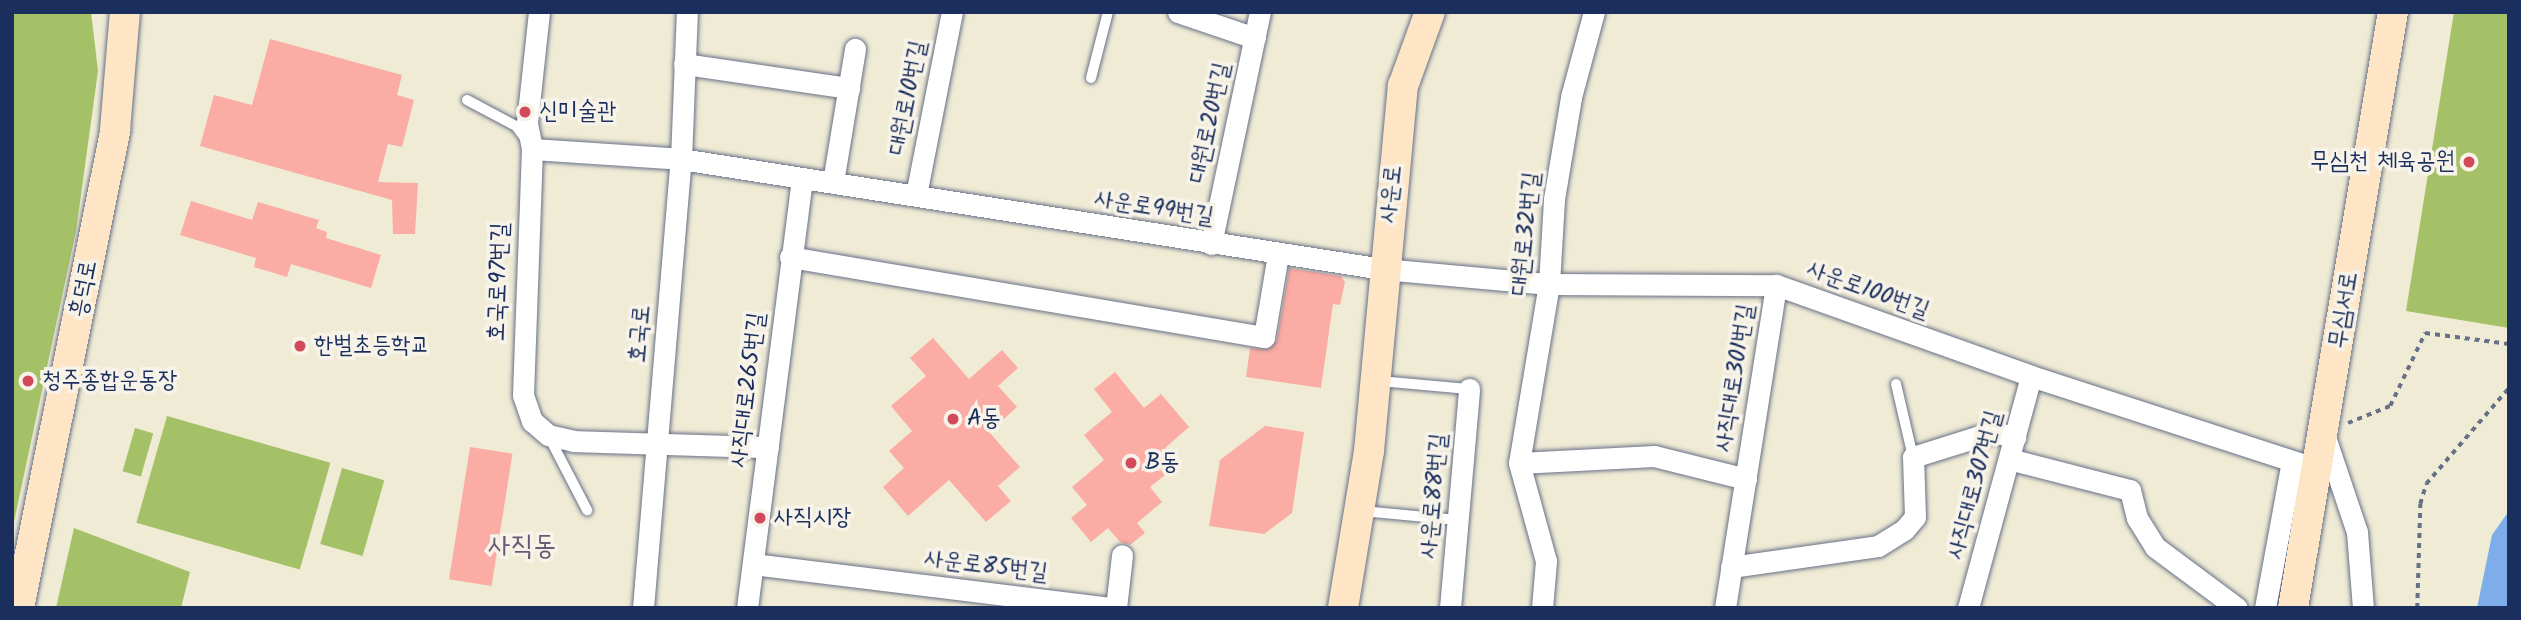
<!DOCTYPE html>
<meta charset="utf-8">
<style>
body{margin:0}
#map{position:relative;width:2521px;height:620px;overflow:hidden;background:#f0ebd5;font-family:Kalam,"Poor Story",sans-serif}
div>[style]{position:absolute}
.green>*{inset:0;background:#a5c168;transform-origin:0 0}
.water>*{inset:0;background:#7daee9}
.building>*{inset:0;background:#fbaca4;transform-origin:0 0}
.path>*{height:3.5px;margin-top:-1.75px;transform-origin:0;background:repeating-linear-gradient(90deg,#667188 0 5px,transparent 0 10px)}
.roads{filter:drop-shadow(0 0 2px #667188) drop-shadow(0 0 2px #667188)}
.lane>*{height:10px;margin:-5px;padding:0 5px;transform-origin:5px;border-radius:5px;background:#fff}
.street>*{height:21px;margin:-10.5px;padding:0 10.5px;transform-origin:10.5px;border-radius:10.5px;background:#fff}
.secondary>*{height:30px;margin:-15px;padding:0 15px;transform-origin:15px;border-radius:15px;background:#fde5c5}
.dots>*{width:19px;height:19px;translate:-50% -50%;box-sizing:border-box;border:4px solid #f7f3e8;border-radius:50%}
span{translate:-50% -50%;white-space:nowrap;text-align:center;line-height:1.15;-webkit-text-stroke:7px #f7f3e8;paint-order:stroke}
.street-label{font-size:24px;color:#1b2f5e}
.poi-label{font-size:24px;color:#1b2f5e}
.left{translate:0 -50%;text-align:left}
.right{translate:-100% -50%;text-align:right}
.quarter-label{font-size:28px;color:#695b76}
.frame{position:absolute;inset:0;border:14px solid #1b2f5e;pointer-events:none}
</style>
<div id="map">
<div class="green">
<div style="clip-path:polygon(12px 12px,91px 12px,98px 71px,76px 231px,12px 531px)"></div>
<div style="clip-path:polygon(2454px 12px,2509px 12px,2509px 328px,2406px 311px)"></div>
<div style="left:167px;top:416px;width:170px;height:111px;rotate:16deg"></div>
<div style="left:135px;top:428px;width:19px;height:45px;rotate:16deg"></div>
<div style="left:342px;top:468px;width:44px;height:79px;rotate:16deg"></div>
<div style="clip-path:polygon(74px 528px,190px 572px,181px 608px,56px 608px)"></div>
</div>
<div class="water">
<div style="clip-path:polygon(2509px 511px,2509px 608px,2477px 608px,2492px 535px)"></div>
</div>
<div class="building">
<div style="clip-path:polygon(270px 39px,402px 75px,397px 95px,414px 100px,402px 147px,388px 144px,378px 182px,418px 183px,415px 234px,393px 234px,392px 200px,200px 146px,214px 95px,252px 105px)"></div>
<div style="clip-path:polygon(191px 201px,252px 220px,258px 202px,319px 220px,316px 228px,327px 232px,326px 238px,381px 255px,371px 288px,291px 264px,287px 277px,254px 267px,256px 258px,180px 235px)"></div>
<div style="clip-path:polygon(1289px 268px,1341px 276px,1345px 282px,1340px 305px,1333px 304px,1321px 388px,1246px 377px,1250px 348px,1268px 349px,1277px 340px)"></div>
<div style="clip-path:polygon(933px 338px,969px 379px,1002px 350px,1018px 368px,998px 386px,1017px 407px,989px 432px,1020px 467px,998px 486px,1011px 501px,986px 522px,949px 480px,908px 516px,883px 487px,904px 468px,889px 451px,912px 431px,891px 406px,926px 376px,910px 358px)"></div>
<div style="clip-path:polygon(1115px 372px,1144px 408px,1161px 394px,1189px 427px,1165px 448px,1171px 456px,1158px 466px,1165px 475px,1150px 487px,1162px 502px,1137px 523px,1145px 533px,1130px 545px,1120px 542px,1108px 528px,1091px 542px,1071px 518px,1087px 505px,1072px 487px,1104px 460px,1084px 435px,1112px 412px,1094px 389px)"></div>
<div style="clip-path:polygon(1265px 426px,1304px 432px,1292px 513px,1264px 534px,1209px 526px,1220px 460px)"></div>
<div style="left:470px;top:447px;width:43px;height:134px;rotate:9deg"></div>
</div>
<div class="path">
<div style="left:2348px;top:423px;width:45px;rotate:-22deg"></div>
<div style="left:2390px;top:406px;width:81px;rotate:-64.4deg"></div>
<div style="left:2425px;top:333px;width:85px;rotate:7.5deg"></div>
<div style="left:2417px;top:608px;width:104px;rotate:-88.3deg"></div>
<div style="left:2420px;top:504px;width:21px;rotate:-73deg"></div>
<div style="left:2426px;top:484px;width:127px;rotate:-49.2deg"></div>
</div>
<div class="roads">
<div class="lane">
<div style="left:1091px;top:78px;width:68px;rotate:-75.6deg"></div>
<div style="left:467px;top:100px;width:55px;rotate:28deg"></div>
<div style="left:516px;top:126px;width:15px;rotate:53deg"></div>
<div style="left:1379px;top:381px;width:90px;rotate:5.1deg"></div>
<div style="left:1896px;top:384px;width:75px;rotate:76.9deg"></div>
<div style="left:548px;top:435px;width:85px;rotate:62.5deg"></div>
<div style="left:1362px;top:511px;width:96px;rotate:5.4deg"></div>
</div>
<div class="street">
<div style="left:539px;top:12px;width:112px;rotate:96.2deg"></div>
<div style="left:527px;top:123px;width:26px;rotate:79deg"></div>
<div style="left:532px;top:149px;width:246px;rotate:92.1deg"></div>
<div style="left:523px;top:395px;width:28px;rotate:71deg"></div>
<div style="left:532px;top:421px;width:21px;rotate:41deg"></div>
<div style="left:548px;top:435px;width:26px;rotate:13deg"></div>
<div style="left:573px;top:441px;width:195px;rotate:1.8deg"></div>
<div style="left:1178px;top:12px;width:81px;rotate:18.7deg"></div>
<div style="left:684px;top:64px;width:167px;rotate:8.3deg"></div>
<div style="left:532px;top:149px;width:149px;rotate:3.8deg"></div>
<div style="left:681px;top:159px;width:711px;rotate:8.91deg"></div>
<div style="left:1383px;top:269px;width:167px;rotate:5.2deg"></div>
<div style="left:1549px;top:284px;width:227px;rotate:0.3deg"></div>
<div style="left:1776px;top:285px;width:271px;rotate:19.6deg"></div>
<div style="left:2031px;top:376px;width:301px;rotate:18deg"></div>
<div style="left:833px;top:182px;width:135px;rotate:-80.6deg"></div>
<div style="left:916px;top:195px;width:187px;rotate:-78.9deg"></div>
<div style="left:1211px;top:244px;width:237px;rotate:-78.1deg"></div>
<div style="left:790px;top:257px;width:481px;rotate:9.6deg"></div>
<div style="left:1264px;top:337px;width:84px;rotate:-80.4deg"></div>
<div style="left:2324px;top:434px;width:103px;rotate:71.4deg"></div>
<div style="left:2357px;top:532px;width:76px;rotate:85.5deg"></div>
<div style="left:2009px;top:459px;width:125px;rotate:14.4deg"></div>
<div style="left:2130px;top:490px;width:29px;rotate:76deg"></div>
<div style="left:2137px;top:518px;width:34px;rotate:58deg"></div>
<div style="left:2155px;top:547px;width:102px;rotate:36.6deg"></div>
<div style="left:1519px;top:463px;width:135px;rotate:-3deg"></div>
<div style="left:1654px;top:456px;width:95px;rotate:14deg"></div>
<div style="left:753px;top:564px;width:360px;rotate:7deg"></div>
<div style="left:1731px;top:567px;width:148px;rotate:-8.1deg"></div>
<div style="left:1878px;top:546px;width:31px;rotate:-32deg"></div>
<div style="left:1904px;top:530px;width:17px;rotate:-50deg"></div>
<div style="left:1915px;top:517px;width:60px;rotate:-91.9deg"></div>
<div style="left:1913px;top:457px;width:84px;rotate:-17.4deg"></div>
<div style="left:1993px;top:432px;width:23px;rotate:13deg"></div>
<div style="left:643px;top:608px;width:451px;rotate:-85.2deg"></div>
<div style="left:681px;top:159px;width:147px;rotate:-87.7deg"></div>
<div style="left:747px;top:608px;width:433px;rotate:-82.7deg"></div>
<div style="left:1116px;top:608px;width:53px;rotate:-83.5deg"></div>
<div style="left:1450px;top:608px;width:220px;rotate:-85deg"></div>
<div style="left:1542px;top:608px;width:47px;rotate:-85.1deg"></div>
<div style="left:1546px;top:561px;width:102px;rotate:-105.4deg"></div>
<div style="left:1519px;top:463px;width:181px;rotate:-80.5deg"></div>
<div style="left:1549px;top:284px;width:85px;rotate:-86.6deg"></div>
<div style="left:1554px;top:199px;width:103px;rotate:-80.5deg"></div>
<div style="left:1571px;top:97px;width:88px;rotate:-74.9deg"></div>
<div style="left:1725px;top:608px;width:327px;rotate:-81deg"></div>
<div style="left:1968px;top:608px;width:240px;rotate:-74.8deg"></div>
<div style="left:2265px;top:608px;width:149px;rotate:-79.6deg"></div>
</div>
<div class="secondary">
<div style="left:19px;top:608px;width:488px;rotate:-78.6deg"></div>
<div style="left:115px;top:130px;width:118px;rotate:-85.2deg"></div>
<div style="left:1343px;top:608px;width:159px;rotate:-80.6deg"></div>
<div style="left:1369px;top:451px;width:367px;rotate:-84.7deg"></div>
<div style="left:1403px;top:86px;width:79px;rotate:-70deg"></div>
<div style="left:2293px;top:608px;width:604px;rotate:-80.48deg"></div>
</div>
</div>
<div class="dots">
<div style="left:525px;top:112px;background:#d1495b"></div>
<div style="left:2469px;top:162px;background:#d1495b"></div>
<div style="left:300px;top:346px;background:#d1495b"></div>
<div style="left:28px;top:381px;background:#d1495b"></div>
<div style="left:953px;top:419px;background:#d1495b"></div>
<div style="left:1131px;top:463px;background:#d1495b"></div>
<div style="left:760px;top:518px;background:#d1495b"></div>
</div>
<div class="street-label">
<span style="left:908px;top:98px;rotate:-79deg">대원로10번길</span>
<span style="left:1210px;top:123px;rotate:-78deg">대원로20번길</span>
<span style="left:1391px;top:194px;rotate:-84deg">사운로</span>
<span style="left:1154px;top:208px;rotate:9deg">사운로99번길</span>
<span style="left:1526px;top:234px;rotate:-84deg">대원로32번길</span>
<span style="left:499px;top:282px;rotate:-88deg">호국로97번길</span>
<span style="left:84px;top:289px;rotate:-79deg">흥덕로</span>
<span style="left:1868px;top:290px;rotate:20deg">사운로100번길</span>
<span style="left:2344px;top:310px;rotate:-81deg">무심서로</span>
<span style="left:640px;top:334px;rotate:-85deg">호국로</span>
<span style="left:1735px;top:378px;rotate:-81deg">사직대로301번길</span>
<span style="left:748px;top:390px;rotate:-83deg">사직대로265번길</span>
<span style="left:1975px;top:485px;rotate:-75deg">사직대로307번길</span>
<span style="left:1434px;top:496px;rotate:-85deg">사운로88번길</span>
<span style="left:986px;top:566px;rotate:7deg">사운로85번길</span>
</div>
<div class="poi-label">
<span class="left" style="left:539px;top:112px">신미술관</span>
<span class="right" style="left:2455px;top:162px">무심천 체육공원</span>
<span class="left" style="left:314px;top:346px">한벌초등학교</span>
<span class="left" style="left:42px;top:381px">청주종합운동장</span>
<span class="left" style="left:967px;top:419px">A동</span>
<span class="left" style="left:1145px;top:463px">B동</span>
<span class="left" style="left:774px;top:518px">사직시장</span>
</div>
<div class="quarter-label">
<span style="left:522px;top:547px">사직동</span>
</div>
<div class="frame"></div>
</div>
